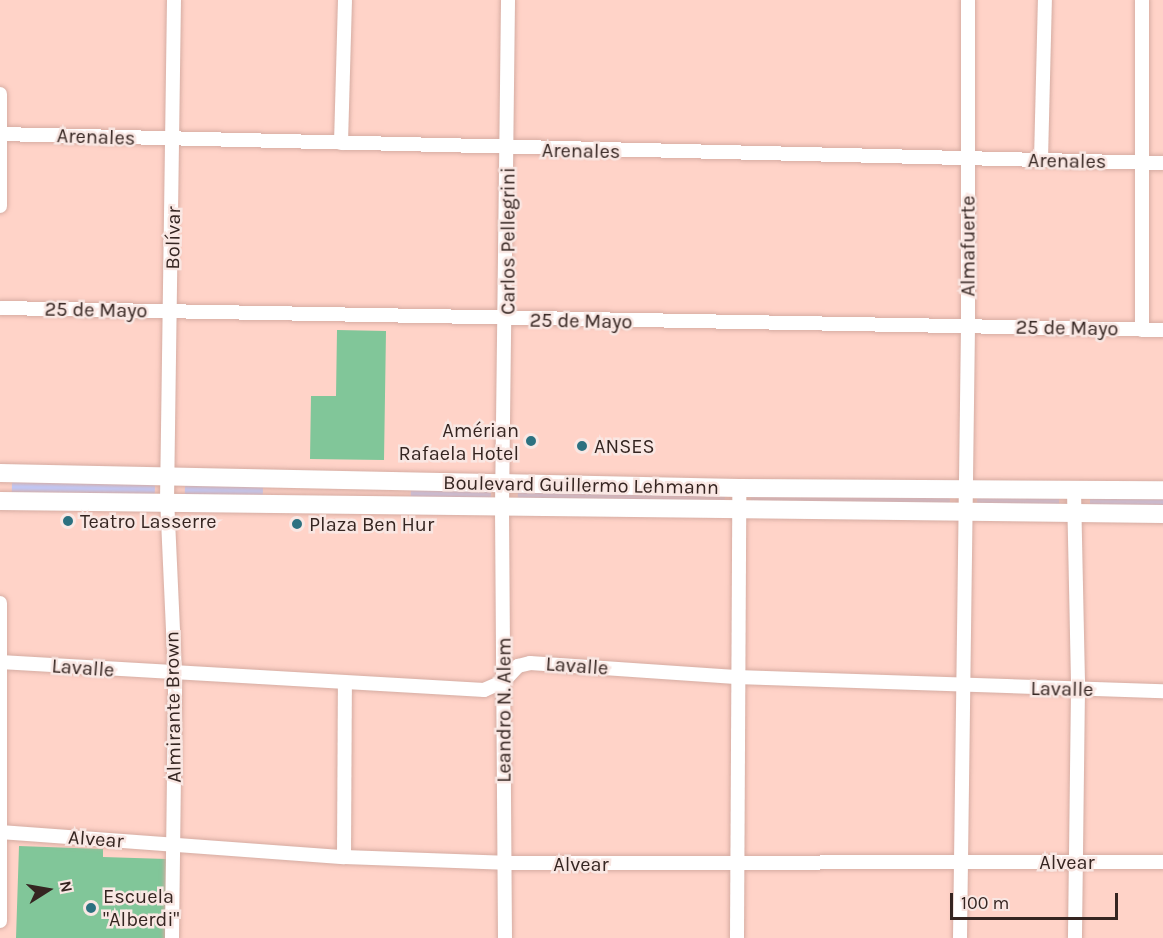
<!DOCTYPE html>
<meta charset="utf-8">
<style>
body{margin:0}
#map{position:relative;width:1163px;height:938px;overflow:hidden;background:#ffd3c8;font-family:Karla,sans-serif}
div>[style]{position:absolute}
.green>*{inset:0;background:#becafe;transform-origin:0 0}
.building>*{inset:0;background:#81c699}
.roads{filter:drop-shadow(0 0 2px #d6aca2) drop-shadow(0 0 2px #d6aca2)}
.minor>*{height:14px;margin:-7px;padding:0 7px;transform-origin:7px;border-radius:7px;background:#fff}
.secondary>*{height:18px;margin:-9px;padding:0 9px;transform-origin:9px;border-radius:9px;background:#fff}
.dots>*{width:16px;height:16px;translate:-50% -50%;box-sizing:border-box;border:3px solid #f9e7e3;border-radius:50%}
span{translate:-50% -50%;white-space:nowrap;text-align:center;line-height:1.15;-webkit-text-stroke:5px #f9e7e3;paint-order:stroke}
.street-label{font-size:20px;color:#352521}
.poi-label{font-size:20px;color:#352521}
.right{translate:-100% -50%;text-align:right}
.left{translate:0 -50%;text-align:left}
.north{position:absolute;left:18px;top:860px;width:60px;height:60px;-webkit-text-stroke:4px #f9e7e3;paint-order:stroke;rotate:79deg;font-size:16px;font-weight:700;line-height:24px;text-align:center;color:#352521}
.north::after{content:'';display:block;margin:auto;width:21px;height:27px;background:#352521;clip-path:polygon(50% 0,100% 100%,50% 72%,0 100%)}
.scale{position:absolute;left:950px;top:893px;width:168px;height:27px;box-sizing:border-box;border:3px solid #352521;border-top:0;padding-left:8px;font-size:18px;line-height:21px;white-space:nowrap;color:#352521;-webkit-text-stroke:4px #f9e7e3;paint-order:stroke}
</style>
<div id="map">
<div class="green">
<div style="left:12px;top:480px;width:143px;height:14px;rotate:1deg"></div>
<div style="left:185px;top:483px;width:78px;height:14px;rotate:1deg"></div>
<div style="left:411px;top:486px;width:80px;height:15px;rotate:1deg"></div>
<div style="left:518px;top:488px;width:207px;height:14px;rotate:1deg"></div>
<div style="left:751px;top:493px;width:199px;height:15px;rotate:1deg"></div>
<div style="left:977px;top:495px;width:82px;height:15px"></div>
<div style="left:1090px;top:495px;width:73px;height:15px"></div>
</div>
<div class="building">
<div style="clip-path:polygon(337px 330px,386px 331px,384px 460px,310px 459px,311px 396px,336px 396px)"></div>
<div style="clip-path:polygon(19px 846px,103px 849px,103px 857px,166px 859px,165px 938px,16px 938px)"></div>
</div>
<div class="roads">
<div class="minor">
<div style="left:1142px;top:0;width:330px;rotate:90deg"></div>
<div style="left:0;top:94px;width:112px;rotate:90deg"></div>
<div style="left:0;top:134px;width:1163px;rotate:1.43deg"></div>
<div style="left:341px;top:143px;width:143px;rotate:-88.4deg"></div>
<div style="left:1041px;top:160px;width:160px;rotate:-88.6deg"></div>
<div style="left:0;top:308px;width:1163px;rotate:1.08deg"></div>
<div style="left:1074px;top:491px;width:198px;rotate:88.8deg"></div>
<div style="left:1078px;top:689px;width:249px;rotate:90.7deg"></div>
<div style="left:0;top:603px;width:318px;rotate:90deg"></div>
<div style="left:0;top:662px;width:485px;rotate:3.3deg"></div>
<div style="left:484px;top:690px;width:22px;rotate:-24deg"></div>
<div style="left:504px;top:681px;width:21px;rotate:-47deg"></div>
<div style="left:518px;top:666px;width:12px;rotate:-14deg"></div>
<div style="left:530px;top:663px;width:206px;rotate:3.9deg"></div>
<div style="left:736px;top:677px;width:427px;rotate:1.9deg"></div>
<div style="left:0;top:832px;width:345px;rotate:4.2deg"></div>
<div style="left:344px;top:857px;width:162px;rotate:2.1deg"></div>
<div style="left:506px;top:863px;width:657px;rotate:-0.09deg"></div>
<div style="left:344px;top:857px;width:172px;rotate:-89.7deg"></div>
<div style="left:172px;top:938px;width:264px;rotate:-89.3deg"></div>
<div style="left:175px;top:674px;width:173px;rotate:-92.6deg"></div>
<div style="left:167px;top:501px;width:501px;rotate:-89.2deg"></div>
<div style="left:505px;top:938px;width:431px;rotate:-90.4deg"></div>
<div style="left:502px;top:507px;width:507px;rotate:-89.32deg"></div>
<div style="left:737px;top:938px;width:450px;rotate:-89.7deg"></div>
<div style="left:960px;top:938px;width:612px;rotate:-89.25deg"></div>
<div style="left:968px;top:326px;width:326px;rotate:-90deg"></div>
</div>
<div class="secondary">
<div style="left:0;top:473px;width:739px;rotate:1.16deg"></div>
<div style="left:739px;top:488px;width:424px;rotate:0.3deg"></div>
<div style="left:0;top:501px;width:1163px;rotate:0.64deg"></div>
</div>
</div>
<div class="dots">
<div style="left:531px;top:441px;background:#2c7180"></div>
<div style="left:582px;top:446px;background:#2c7180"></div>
<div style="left:68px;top:521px;background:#2c7180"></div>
<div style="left:297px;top:524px;background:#2c7180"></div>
<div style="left:91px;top:908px;background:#2c7180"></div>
</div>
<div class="street-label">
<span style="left:96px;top:137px;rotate:2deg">Arenales</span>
<span style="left:581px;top:151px;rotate:1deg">Arenales</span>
<span style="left:1067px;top:161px;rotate:1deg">Arenales</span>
<span style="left:173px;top:238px;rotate:-89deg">Bolívar</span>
<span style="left:508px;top:241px;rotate:-90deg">Carlos Pellegrini</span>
<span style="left:968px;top:246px;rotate:-90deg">Almafuerte</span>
<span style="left:96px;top:310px;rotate:1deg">25 de Mayo</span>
<span style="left:581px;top:321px;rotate:1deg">25 de Mayo</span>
<span style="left:1067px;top:328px;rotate:1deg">25 de Mayo</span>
<span style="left:581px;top:485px;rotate:1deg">Boulevard Guillermo Lehmann</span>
<span style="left:577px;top:666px;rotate:4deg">Lavalle</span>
<span style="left:83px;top:668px;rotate:4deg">Lavalle</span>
<span style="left:1062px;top:689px;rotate:1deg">Lavalle</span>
<span style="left:173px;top:707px;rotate:-91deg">Almirante Brown</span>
<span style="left:504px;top:710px;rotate:-90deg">Leandro N. Alem</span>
<span style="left:96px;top:839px;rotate:4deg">Alvear</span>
<span style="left:1067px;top:862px">Alvear</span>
<span style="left:581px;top:864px">Alvear</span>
</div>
<div class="poi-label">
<span class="right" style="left:519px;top:442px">Amérian<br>Rafaela Hotel</span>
<span class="left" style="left:594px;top:446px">ANSES</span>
<span class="left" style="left:80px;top:521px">Teatro Lasserre</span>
<span class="left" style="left:309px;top:524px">Plaza Ben Hur</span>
<span class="left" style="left:103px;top:908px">Escuela<br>"Alberdi"</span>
</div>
<div class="north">N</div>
<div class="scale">100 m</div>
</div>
